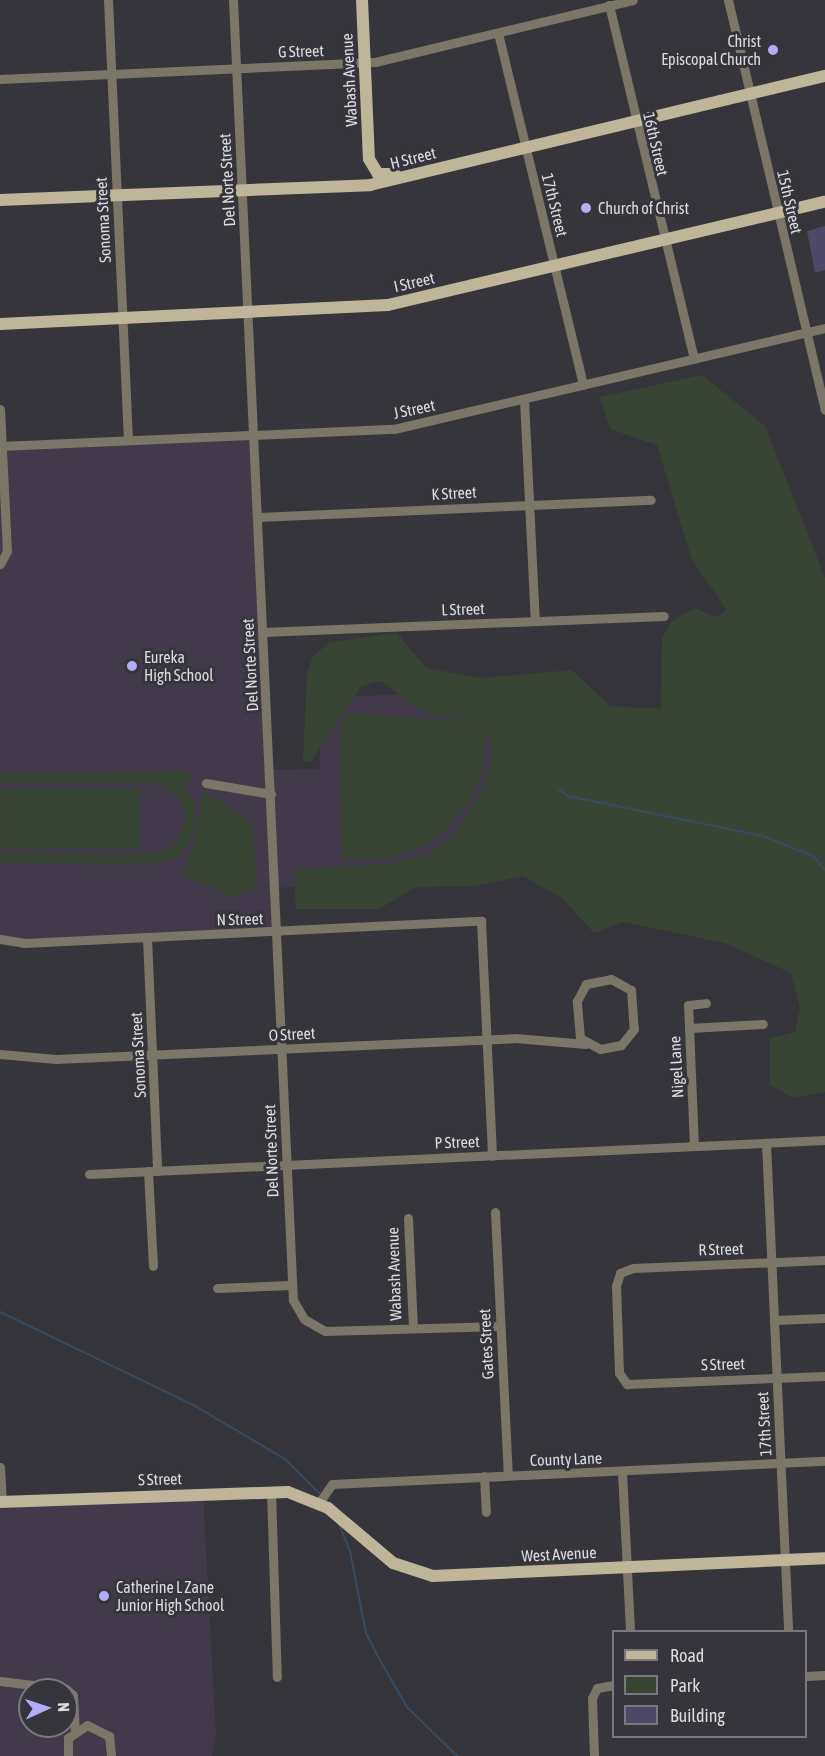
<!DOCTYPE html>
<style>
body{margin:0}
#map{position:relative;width:825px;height:1756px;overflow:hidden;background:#36353c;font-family:"Asap Condensed",sans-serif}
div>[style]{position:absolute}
.education>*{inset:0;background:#423a4a}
.green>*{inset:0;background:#394534;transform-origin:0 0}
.stream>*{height:2px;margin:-1px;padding:0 1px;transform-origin:1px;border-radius:1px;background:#374c64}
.building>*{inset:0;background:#4d4966}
.minor>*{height:9px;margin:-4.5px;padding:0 4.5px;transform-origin:4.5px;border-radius:4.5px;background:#7b7668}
.major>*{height:12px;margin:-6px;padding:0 6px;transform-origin:6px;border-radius:6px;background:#bfb599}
.dots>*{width:16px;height:16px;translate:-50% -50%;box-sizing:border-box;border:3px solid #36353c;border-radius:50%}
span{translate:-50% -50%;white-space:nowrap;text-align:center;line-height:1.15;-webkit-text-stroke:6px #36353c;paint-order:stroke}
.poi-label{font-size:16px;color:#dcdce0}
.right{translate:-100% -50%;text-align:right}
.left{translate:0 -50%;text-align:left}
.street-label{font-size:16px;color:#dcdce0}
.legend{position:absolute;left:612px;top:1630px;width:195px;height:108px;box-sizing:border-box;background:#36353c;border:2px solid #78787e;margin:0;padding:8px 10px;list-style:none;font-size:18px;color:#dcdce0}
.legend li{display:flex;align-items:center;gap:12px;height:30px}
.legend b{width:30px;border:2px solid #78787e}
.north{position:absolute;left:18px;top:1678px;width:60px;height:60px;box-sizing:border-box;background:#36353c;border:2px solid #78787e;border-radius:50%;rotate:87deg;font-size:16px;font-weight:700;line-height:24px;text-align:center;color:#dcdce0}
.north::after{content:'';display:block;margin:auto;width:21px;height:27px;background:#b4acf9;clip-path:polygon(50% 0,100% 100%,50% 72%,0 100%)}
</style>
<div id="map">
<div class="education">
<div style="clip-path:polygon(255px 435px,270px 770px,320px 769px,320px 698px,508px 689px,518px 874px,275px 888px,277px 933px,0 939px,0 446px)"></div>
<div style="clip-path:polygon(evenodd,203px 1494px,216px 1735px,212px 1756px,0 1756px,0 1502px,203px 1494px,30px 1690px,66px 1690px,66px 1726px,30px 1726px,30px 1690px)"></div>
</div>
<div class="green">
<div style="clip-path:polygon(702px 375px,765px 426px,825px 578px,825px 1092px,793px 1098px,770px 1085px,770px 1038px,795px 1032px,800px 1009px,791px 973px,725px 943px,623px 922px,594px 933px,562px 898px,523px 876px,474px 886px,416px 887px,379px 909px,296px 909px,294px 869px,385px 864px,428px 854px,457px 832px,484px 787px,492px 752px,486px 726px,483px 769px,471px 800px,448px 829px,428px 845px,383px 860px,342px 859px,341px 720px,351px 713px,475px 722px,424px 713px,381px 681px,361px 686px,311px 762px,303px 761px,307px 673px,313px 656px,330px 642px,397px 633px,426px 668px,481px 678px,572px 670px,610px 706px,661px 709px,662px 637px,671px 622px,694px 608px,716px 617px,727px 610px,692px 560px,657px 445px,610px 429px,600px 397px)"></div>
<div style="clip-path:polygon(190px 771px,190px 782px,181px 783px,195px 802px,197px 826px,187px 848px,174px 859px,151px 865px,0 863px,0 852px,157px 854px,178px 841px,187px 818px,178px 795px,157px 783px,0 784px,0 773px)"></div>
<div style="left:1px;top:788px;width:139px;height:61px"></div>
<div style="clip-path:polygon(204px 791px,253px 824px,257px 886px,233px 897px,183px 875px,197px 834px)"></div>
</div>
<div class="stream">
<div style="left:559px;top:790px;width:11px;rotate:34deg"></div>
<div style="left:568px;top:796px;width:199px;rotate:11.6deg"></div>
<div style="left:763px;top:836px;width:54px;rotate:21.8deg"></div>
<div style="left:813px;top:856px;width:18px;rotate:49deg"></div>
<div style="left:0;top:1312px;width:216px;rotate:25.7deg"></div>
<div style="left:195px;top:1406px;width:104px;rotate:30.5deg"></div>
<div style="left:285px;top:1459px;width:49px;rotate:45deg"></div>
<div style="left:339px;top:1524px;width:29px;rotate:68deg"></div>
<div style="left:350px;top:1551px;width:84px;rotate:79deg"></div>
<div style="left:366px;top:1633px;width:25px;rotate:63deg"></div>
<div style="left:377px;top:1655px;width:60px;rotate:60deg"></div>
<div style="left:407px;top:1707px;width:70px;rotate:44.4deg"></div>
</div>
<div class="building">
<div style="clip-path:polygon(825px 226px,825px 270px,815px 273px,807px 231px)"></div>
</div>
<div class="minor">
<div style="left:108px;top:0;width:439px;rotate:87.4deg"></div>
<div style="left:233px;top:0;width:1301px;rotate:87.36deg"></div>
<div style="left:293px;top:1300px;width:22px;rotate:60deg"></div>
<div style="left:304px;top:1319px;width:24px;rotate:30deg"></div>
<div style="left:325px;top:1331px;width:175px;rotate:-1.6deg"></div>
<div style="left:728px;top:0;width:421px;rotate:76.7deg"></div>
<div style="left:609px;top:5px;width:364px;rotate:76.5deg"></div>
<div style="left:498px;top:33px;width:362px;rotate:76.4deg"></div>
<div style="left:0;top:79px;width:375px;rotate:-2.6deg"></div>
<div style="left:375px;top:62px;width:265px;rotate:-13.5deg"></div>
<div style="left:524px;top:399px;width:222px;rotate:87.2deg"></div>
<div style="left:0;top:409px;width:142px;rotate:87.2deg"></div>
<div style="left:7px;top:551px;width:15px;rotate:118deg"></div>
<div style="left:0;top:446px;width:394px;rotate:-2.5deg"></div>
<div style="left:394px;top:429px;width:443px;rotate:-13.2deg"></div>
<div style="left:258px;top:517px;width:393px;rotate:-2.5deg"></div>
<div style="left:263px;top:632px;width:401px;rotate:-2.3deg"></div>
<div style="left:206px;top:783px;width:66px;rotate:9.6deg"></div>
<div style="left:147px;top:938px;width:233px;rotate:87.5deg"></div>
<div style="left:0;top:939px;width:24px;rotate:9deg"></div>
<div style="left:24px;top:943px;width:458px;rotate:-2.8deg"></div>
<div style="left:481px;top:921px;width:235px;rotate:87.3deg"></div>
<div style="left:611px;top:979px;width:23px;rotate:29deg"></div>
<div style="left:631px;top:990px;width:39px;rotate:86deg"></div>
<div style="left:634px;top:1029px;width:21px;rotate:129deg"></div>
<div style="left:621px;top:1045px;width:21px;rotate:169deg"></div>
<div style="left:600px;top:1049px;width:23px;rotate:-151deg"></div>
<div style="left:580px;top:1038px;width:37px;rotate:-95deg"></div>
<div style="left:577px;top:1001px;width:19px;rotate:-62deg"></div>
<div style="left:586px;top:984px;width:25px;rotate:-11deg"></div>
<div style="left:689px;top:1028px;width:74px;rotate:-3.1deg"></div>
<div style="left:0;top:1054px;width:56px;rotate:5.1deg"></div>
<div style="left:56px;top:1059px;width:459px;rotate:-2.6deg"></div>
<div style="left:515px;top:1038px;width:71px;rotate:4.8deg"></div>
<div style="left:766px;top:1143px;width:489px;rotate:87.4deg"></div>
<div style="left:694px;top:1146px;width:141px;rotate:-92.4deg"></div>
<div style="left:688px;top:1005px;width:18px;rotate:-6deg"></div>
<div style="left:148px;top:1171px;width:95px;rotate:87deg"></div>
<div style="left:89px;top:1174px;width:737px;rotate:-2.64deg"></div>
<div style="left:495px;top:1212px;width:263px;rotate:87.2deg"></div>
<div style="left:408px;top:1218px;width:110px;rotate:87.4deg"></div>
<div style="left:825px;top:1260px;width:192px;rotate:177.6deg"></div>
<div style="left:633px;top:1268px;width:14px;rotate:159deg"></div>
<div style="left:620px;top:1273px;width:14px;rotate:107deg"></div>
<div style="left:616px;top:1286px;width:87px;rotate:88deg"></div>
<div style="left:619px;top:1373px;width:14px;rotate:54deg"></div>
<div style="left:627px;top:1384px;width:198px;rotate:-2.3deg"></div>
<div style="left:217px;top:1288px;width:74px;rotate:-2.3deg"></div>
<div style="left:774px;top:1320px;width:51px;rotate:-2.2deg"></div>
<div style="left:0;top:1467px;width:35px;rotate:87deg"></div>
<div style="left:622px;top:1472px;width:160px;rotate:87.1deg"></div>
<div style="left:484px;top:1476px;width:36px;rotate:87deg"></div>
<div style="left:271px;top:1491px;width:186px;rotate:88.2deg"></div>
<div style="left:319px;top:1503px;width:23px;rotate:-56deg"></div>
<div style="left:332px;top:1484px;width:494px;rotate:-2.7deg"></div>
<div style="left:806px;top:1676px;width:19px;rotate:-3deg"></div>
<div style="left:0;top:1681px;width:66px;rotate:6.9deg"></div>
<div style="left:66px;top:1689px;width:9px;rotate:41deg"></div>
<div style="left:73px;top:1695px;width:35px;rotate:87deg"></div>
<div style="left:68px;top:1756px;width:18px;rotate:-90deg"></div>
<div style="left:68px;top:1738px;width:23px;rotate:-34deg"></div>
<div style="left:87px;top:1725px;width:25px;rotate:27deg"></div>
<div style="left:109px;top:1736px;width:20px;rotate:84deg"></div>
<div style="left:594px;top:1756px;width:58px;rotate:-92deg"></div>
<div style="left:592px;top:1698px;width:11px;rotate:-63deg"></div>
<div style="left:597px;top:1688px;width:17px;rotate:-10deg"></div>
</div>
<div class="major">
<div style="left:362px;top:0;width:159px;rotate:87.5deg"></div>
<div style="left:369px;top:159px;width:17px;rotate:59deg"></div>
<div style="left:378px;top:174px;width:17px"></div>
<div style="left:0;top:200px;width:370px;rotate:-2.3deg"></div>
<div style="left:370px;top:185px;width:468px;rotate:-13.5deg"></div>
<div style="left:0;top:324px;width:388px;rotate:-2.8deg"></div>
<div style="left:388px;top:305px;width:449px;rotate:-13.3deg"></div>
<div style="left:0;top:1502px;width:288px;rotate:-2deg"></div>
<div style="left:288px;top:1492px;width:43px;rotate:21.8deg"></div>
<div style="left:328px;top:1508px;width:85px;rotate:40.2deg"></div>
<div style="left:393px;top:1563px;width:42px;rotate:18deg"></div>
<div style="left:433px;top:1576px;width:392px;rotate:-2.6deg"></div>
</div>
<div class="dots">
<div style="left:773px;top:50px;background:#b4acf9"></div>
<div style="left:586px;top:208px;background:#b4acf9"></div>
<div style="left:132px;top:666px;background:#b4acf9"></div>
<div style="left:104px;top:1596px;background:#b4acf9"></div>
</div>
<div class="poi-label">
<span class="right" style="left:761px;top:50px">Christ<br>Episcopal Church</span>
<span class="left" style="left:598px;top:208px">Church of Christ</span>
<span class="left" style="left:144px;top:666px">Eureka<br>High School</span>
<span class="left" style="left:116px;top:1596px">Catherine L Zane<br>Junior High School</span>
</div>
<div class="street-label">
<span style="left:301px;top:51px;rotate:-2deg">G Street</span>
<span style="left:349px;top:80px;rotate:-93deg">Wabash Avenue</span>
<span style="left:656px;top:144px;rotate:77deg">16th Street</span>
<span style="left:413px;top:158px;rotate:-14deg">H Street</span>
<span style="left:227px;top:180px;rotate:-93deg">Del Norte Street</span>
<span style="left:790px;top:202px;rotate:77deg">15th Street</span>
<span style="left:555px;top:205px;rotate:76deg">17th Street</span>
<span style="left:103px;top:220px;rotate:-93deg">Sonoma Street</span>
<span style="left:414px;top:282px;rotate:-13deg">I Street</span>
<span style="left:414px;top:409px;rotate:-12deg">J Street</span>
<span style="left:454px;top:493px;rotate:-3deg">K Street</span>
<span style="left:463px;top:609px;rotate:-2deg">L Street</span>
<span style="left:250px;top:665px;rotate:-93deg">Del Norte Street</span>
<span style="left:240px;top:919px;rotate:-2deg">N Street</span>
<span style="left:292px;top:1034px;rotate:-3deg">O Street</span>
<span style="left:138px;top:1055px;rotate:-93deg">Sonoma Street</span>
<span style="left:676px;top:1067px;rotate:-93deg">Nigel Lane</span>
<span style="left:457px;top:1142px;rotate:-2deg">P Street</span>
<span style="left:271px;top:1151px;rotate:-92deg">Del Norte Street</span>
<span style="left:721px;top:1249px;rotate:-2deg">R Street</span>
<span style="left:394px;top:1274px;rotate:-92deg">Wabash Avenue</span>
<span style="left:486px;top:1344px;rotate:-93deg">Gates Street</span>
<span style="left:723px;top:1364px;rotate:-2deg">S Street</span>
<span style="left:764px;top:1424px;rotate:-93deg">17th Street</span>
<span style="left:566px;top:1459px;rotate:-2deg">County Lane</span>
<span style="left:160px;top:1479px;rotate:-2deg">S Street</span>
<span style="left:559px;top:1554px;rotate:-3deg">West Avenue</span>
</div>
<ul class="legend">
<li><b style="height:8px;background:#bfb599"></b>Road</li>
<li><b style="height:16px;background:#394534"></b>Park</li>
<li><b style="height:16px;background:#4d4966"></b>Building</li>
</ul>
<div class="north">N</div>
</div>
